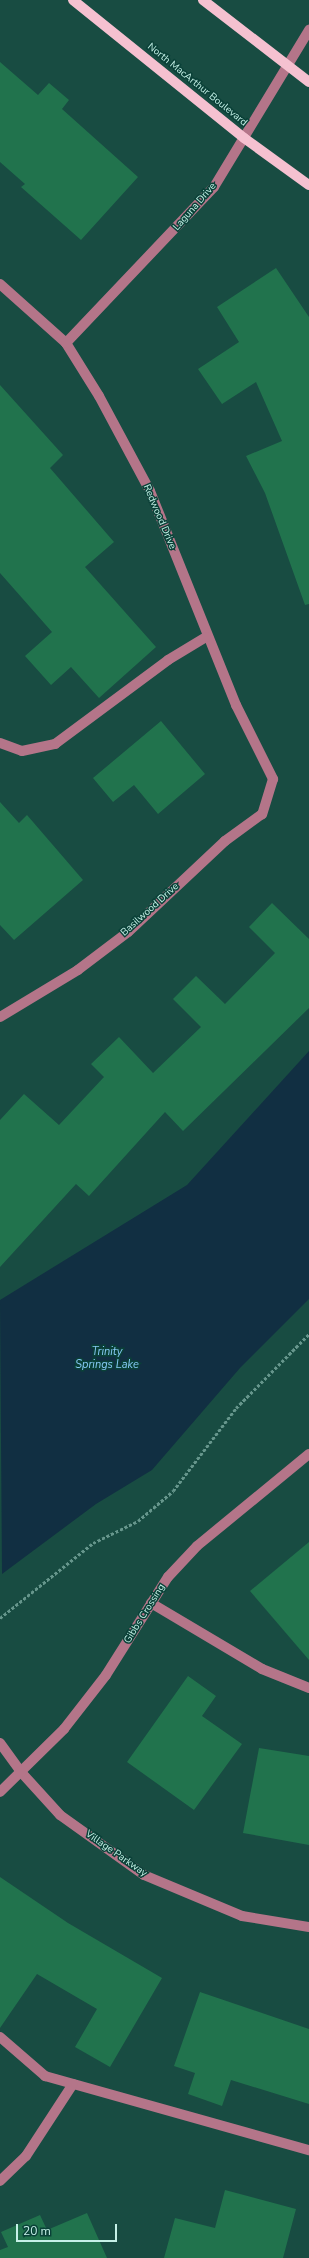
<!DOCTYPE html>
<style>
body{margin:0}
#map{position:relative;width:309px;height:2258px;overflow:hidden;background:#184c42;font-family:"Nunito Sans",sans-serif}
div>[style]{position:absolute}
.water>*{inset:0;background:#112f42}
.building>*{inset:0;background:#21734d}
.path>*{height:2.5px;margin-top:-1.25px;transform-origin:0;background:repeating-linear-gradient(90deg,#66968c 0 3px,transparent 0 5px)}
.minor>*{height:10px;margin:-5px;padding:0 5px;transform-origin:5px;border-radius:5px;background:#b47589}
.major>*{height:10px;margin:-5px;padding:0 5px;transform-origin:5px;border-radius:5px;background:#f5c1d0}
span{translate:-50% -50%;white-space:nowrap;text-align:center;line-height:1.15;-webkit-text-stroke:3px #0a4138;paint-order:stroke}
.street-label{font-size:10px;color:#c5f1e7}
.water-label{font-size:11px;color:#88caf7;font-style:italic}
.scale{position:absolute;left:16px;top:2224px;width:101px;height:18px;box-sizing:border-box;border:2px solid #c5f1e7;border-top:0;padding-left:5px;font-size:12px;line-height:14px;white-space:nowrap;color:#c5f1e7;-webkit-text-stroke:3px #0a4138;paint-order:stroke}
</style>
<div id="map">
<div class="water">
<div style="clip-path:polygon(309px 1051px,309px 1299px,240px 1368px,152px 1470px,96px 1504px,2px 1574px,0 1300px,187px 1185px)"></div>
</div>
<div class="building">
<div style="clip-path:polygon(0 62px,38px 95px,49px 83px,69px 100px,62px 109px,138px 177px,81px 240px,21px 187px,25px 184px,0 162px)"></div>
<div style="clip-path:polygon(276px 268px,309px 317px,309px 604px,305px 605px,265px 493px,246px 456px,282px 441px,256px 382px,222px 404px,198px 369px,239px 342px,217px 307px)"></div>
<div style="clip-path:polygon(0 385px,63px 455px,50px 468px,114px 542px,85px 567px,156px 647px,99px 698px,71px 667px,51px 685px,25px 656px,52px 632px,0 573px)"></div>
<div style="clip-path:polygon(161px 721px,205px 774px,158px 814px,134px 785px,113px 802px,93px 778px)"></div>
<div style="clip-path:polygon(0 802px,19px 823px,27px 815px,83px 880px,14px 940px,0 925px)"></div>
<div style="clip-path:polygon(272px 903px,309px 939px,309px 1008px,183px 1131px,165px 1112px,89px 1196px,76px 1184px,0 1267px,0 1120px,24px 1094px,59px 1125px,104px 1077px,91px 1064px,119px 1037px,153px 1073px,201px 1027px,173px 999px,196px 976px,225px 1004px,275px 953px,249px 927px)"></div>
<div style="clip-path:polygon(309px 1542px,309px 1660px,250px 1591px)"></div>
<div style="clip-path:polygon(188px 1676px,216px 1696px,202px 1716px,242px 1744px,194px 1810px,127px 1762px)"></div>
<div style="clip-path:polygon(259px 1748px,309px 1756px,309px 1845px,243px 1833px)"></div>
<div style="clip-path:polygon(0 1877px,68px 1923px,162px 1978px,110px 2067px,75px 2047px,97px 2009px,37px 1974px,0 2028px)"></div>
<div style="clip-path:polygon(200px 1992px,309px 2029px,309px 2104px,231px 2080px,222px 2106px,188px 2094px,195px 2073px,174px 2066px)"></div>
<div style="clip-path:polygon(225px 2190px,296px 2209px,283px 2258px,164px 2258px,175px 2218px,215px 2228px)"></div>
<div style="clip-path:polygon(87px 2213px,107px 2258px,0 2258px,0 2250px,8px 2247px,1px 2232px,40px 2215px,47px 2230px)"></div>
</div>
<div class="path">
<div style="left:0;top:1618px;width:119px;rotate:-38.9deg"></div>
<div style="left:93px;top:1543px;width:50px;rotate:-26.1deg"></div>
<div style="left:138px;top:1521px;width:46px;rotate:-40.6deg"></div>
<div style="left:173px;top:1491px;width:104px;rotate:-52.8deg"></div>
<div style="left:236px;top:1408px;width:104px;rotate:-45.4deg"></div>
</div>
<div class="minor">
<div style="left:0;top:284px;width:89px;rotate:41.8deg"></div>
<div style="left:66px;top:343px;width:62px;rotate:58.1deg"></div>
<div style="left:99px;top:396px;width:108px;rotate:61.8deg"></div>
<div style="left:150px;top:491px;width:231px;rotate:68.1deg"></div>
<div style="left:236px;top:705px;width:83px;rotate:63.4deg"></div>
<div style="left:273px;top:779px;width:37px;rotate:107deg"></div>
<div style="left:262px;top:814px;width:46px;rotate:143.9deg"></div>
<div style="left:225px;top:841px;width:133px;rotate:136.8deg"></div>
<div style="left:128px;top:932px;width:63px;rotate:142.8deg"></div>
<div style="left:78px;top:970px;width:91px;rotate:148.9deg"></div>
<div style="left:66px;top:343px;width:215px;rotate:-46.5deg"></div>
<div style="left:214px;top:187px;width:184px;rotate:-58.8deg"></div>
<div style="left:0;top:743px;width:23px;rotate:20deg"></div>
<div style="left:22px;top:751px;width:34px;rotate:-12deg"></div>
<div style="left:55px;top:744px;width:141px;rotate:-36.6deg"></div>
<div style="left:168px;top:660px;width:44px;rotate:-31.2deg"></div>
<div style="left:151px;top:1603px;width:129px;rotate:30.7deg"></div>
<div style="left:262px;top:1669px;width:51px;rotate:22deg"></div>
<div style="left:0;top:1743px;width:36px;rotate:54deg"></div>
<div style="left:21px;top:1772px;width:58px;rotate:47.8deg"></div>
<div style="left:60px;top:1815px;width:103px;rotate:35.5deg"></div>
<div style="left:144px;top:1875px;width:106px;rotate:22.7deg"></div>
<div style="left:242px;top:1916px;width:68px;rotate:9.3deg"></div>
<div style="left:0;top:1792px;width:90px;rotate:-44.5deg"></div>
<div style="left:64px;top:1729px;width:68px;rotate:-52.1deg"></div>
<div style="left:106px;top:1675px;width:116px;rotate:-57.7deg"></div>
<div style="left:168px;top:1577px;width:42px;rotate:-46.9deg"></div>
<div style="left:197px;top:1546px;width:145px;rotate:-39.4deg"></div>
<div style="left:0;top:2037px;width:60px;rotate:40.9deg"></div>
<div style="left:45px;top:2076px;width:274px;rotate:15.7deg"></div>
<div style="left:0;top:2181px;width:36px;rotate:-44deg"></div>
<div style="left:26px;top:2156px;width:86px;rotate:-56.9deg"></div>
</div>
<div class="major">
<div style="left:73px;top:0;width:220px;rotate:38.9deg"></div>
<div style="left:244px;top:138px;width:80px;rotate:35.9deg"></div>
<div style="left:203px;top:0;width:134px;rotate:37.7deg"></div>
</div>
<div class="street-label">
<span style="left:197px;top:85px;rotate:39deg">North MacArthur Boulevard</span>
<span style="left:195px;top:207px;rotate:-49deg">Laguna Drive</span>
<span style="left:159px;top:517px;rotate:67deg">Redwood Drive</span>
<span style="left:150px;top:910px;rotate:-42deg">Basilwood Drive</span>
<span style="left:145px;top:1614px;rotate:-58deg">Gibbs Crossing</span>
<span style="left:116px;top:1854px;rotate:35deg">Village Parkway</span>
</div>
<div class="water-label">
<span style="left:107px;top:1359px">Trinity<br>Springs Lake</span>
</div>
<div class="scale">20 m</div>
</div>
